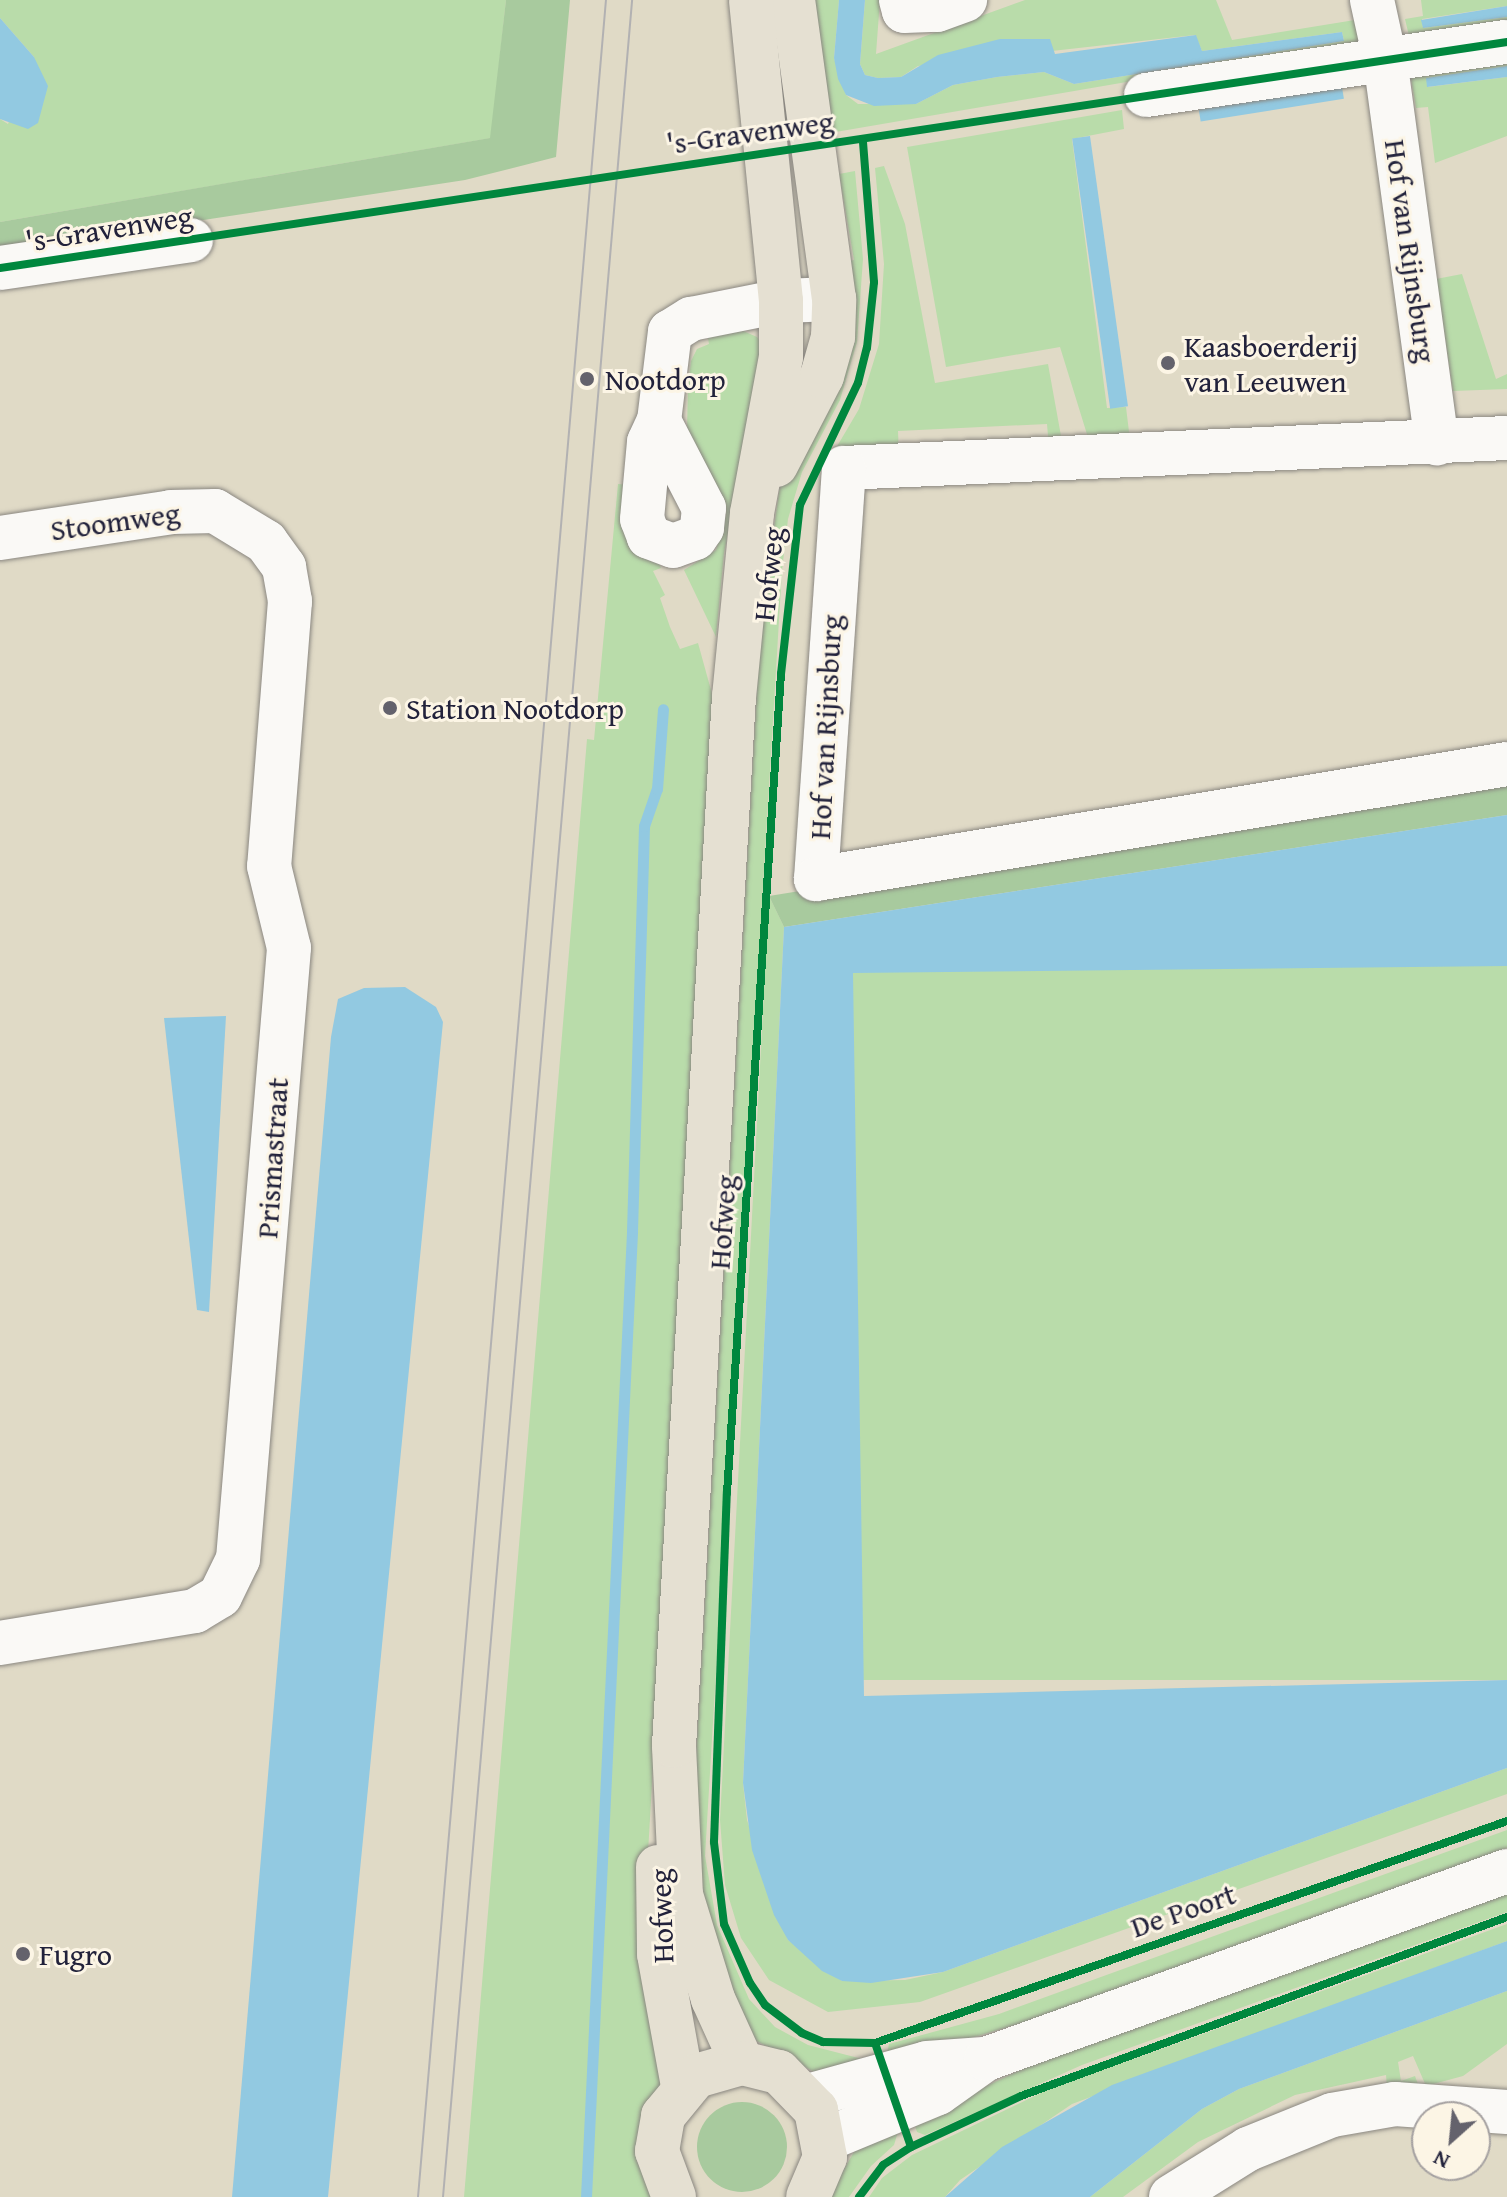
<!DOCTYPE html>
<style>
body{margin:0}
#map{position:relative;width:1507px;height:2197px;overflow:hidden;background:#e0dac6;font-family:"Gentium Book Plus",serif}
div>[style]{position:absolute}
.green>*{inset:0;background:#b9dcaa;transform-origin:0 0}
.forest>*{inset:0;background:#a8ca9e}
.round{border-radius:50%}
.water>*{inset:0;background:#92c9e1;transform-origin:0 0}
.stream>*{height:11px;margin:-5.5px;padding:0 5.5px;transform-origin:5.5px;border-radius:5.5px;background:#92c9e1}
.roads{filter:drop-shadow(0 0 2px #8a8781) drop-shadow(0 0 2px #8a8781)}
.minor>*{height:44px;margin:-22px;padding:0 22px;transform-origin:22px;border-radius:22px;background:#faf9f6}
.major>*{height:44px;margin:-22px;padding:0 22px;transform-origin:22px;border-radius:22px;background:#e5e0d2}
.tram>*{height:2px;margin:-1px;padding:0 1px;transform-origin:1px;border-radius:1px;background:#b2b1b2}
.cycleway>*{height:8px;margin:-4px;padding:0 4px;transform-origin:4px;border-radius:4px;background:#00873e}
.dots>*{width:22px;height:22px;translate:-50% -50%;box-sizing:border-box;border:4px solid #fcf5e5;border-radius:50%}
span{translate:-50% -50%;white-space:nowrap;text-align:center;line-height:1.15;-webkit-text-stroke:6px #fcf5e5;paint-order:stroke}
.street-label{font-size:30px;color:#22223b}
.poi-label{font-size:30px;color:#22223b}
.left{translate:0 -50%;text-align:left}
.north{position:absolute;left:1411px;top:2101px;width:80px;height:80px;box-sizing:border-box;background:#fcf5e5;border:2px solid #a5a1a1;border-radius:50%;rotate:207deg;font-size:22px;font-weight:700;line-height:32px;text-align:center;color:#22223b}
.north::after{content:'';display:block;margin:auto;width:28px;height:36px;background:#64626c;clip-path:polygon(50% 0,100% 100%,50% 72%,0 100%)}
</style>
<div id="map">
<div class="green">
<div style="clip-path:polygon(0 0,506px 0,491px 138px,0 222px,0 119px,8px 124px,34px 57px,0 18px)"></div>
<div style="clip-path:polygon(803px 0,839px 0,834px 58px,846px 95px,858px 104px,916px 104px,953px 85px,997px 77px,1044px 72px,1074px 84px,1344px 41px,1342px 32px,1202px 51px,1195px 35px,918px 66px,901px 77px,878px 78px,865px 75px,860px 64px,865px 0,880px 0,876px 54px,1025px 0,1216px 0,1232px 40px,1361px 19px,1360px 42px,818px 135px)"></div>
<div style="clip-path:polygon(1421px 0,1507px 0,1507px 6px,1422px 19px,1423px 28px,1507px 17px,1507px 27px,1410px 40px,1405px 19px,1423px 16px)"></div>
<div style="clip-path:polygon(1507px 53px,1507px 66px,1427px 78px,1428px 87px,1507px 77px,1507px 136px,1435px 163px,1428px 107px,1416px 108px,1409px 67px)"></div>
<div style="clip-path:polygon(1122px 110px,1124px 129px,1072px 139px,1107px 408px,1126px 407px,1130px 440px,1090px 444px,1060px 347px,946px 367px,907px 147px)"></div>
<div style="clip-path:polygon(884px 166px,905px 224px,935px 383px,1048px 364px,1063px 447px,1049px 448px,1047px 424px,898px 431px,899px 456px,829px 460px,859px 409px,879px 344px,884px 264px,875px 168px)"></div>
<div style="clip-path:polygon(855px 171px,863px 259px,857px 342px,840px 400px,802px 472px,788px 519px,782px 570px,705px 1856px,717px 1925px,749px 1999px,775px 2027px,808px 2045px,870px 2061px,820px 2075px,753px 2039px,704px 1924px,694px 1793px,761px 619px,779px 492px,840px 263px,854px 260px,839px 174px)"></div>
<div style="clip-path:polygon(1462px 274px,1496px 379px,1507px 374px,1507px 389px,1453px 391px,1436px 279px)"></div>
<div style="clip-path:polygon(741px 330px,757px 337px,765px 348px,724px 553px,716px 637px,684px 570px,716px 550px,726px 515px,687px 429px,688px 386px,691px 361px,697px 349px,709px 344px,707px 333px)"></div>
<div style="clip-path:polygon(618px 484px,630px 485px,661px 568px,653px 571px,665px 595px,660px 598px,670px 627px,680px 649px,698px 643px,714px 701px,644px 1923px,667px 2048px,655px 2197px,464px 2197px,587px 739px,594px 740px)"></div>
<div style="clip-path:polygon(769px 896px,784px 927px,743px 1783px,747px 1820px,788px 1940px,842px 1981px,905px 1980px,943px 1972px,1507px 1768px,1507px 1794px,920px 2002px,828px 2012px,769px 1980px,741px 1938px,725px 1885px,720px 1820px)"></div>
<div style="left:1507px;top:966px;width:714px;height:654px;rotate:90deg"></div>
<div style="clip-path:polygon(1507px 1830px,1507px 1848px,1041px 2017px,891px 2062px,887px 2053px,889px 2044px,999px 2014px)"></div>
<div style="clip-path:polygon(1507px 1893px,1507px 1912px,1082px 2065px,925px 2135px,917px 2132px,913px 2120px,1036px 2063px)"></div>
<div style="clip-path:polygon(1507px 1924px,1507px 1941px,1072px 2104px,960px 2180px,945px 2197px,869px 2197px,882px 2178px,912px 2155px,1045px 2091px)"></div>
<div style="clip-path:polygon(1507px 1991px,1507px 2044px,1463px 2076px,1426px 2086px,1413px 2056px,1398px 2062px,1401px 2081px,1415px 2076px,1419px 2087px,1387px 2088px,1386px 2075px,1295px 2095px,1198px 2142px,1123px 2197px,1090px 2197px,1202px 2109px,1239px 2089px)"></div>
<div style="clip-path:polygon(898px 2132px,894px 2145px,871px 2166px,849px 2197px,828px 2197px,858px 2145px)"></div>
</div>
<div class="forest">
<div style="clip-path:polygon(506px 0,570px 0,556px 157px,465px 180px,0 251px,0 222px,490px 138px)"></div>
<div style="clip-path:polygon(1507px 777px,1507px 815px,784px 927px,769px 896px)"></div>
<div class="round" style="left:697px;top:2102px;width:90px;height:90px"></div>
</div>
<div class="water">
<div style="clip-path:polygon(839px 0,865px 0,860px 64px,865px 75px,878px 78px,901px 77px,938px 55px,1000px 39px,1050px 39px,1055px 54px,1196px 35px,1202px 51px,1342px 32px,1344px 41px,1074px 84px,1044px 72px,997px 77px,953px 85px,916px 104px,874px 106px,846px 95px,838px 79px,834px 58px)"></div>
<div style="clip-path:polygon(1507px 6px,1507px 17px,1423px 28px,1421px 20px)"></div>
<div style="clip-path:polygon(0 18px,34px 57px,48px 86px,38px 123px,28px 129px,0 119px)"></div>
<div style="clip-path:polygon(1507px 66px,1507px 77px,1427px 87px,1426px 78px)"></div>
<div style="left:1342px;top:87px;width:12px;height:145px;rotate:81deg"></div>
<div style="left:1090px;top:136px;width:273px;height:18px;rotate:82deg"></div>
<div style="clip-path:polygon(1507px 815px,1507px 966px,853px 973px,864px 1696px,1507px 1680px,1507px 1768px,943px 1972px,871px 1983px,842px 1981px,822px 1971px,788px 1940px,774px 1915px,752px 1850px,743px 1783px,784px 927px)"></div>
<div style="clip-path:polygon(405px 987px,436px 1007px,443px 1022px,328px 2197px,232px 2197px,331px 1037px,338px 999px,364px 988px)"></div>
<div style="clip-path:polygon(226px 1016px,209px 1312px,197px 1310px,164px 1018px)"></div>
<div style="clip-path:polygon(1507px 1941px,1507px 1991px,1239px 2089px,1202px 2109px,1090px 2197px,945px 2197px,1002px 2147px,1112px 2085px)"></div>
</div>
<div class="stream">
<div style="left:586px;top:2197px;width:967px;rotate:-87.27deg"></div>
<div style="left:632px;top:1231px;width:405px;rotate:-88.3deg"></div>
<div style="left:644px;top:826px;width:39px;rotate:-71deg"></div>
<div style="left:657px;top:789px;width:80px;rotate:-85.7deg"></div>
</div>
<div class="roads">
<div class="minor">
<div style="left:901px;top:0;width:11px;rotate:75deg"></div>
<div style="left:904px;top:11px;width:33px;rotate:-2deg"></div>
<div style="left:937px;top:10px;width:30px;rotate:-20deg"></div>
<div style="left:1372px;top:0;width:60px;rotate:77.6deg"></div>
<div style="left:1385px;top:59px;width:388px;rotate:82.3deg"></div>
<div style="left:1146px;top:95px;width:365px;rotate:-8.4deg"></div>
<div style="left:0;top:268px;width:193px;rotate:-8.3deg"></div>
<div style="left:659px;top:421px;width:98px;rotate:62.7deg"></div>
<div style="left:704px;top:508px;width:20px;rotate:96deg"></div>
<div style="left:702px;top:528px;width:12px;rotate:125deg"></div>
<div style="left:695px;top:538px;width:23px;rotate:160deg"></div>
<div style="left:673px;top:546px;width:26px;rotate:-159deg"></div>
<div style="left:649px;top:537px;width:19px;rotate:-111deg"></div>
<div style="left:642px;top:519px;width:77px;rotate:-84.8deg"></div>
<div style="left:649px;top:442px;width:23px;rotate:-65deg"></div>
<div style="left:659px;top:421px;width:90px;rotate:-83deg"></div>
<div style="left:670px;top:332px;width:25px;rotate:-32deg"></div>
<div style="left:691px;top:319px;width:92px;rotate:-11.3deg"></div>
<div style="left:781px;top:301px;width:53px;rotate:-2.2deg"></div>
<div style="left:1507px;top:438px;width:664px;rotate:177.41deg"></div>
<div style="left:844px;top:468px;width:412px;rotate:93.9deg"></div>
<div style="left:816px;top:879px;width:701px;rotate:-9.45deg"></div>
<div style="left:0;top:538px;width:173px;rotate:-8.6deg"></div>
<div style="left:171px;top:512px;width:44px;rotate:-1.3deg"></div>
<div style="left:215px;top:511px;width:60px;rotate:31.3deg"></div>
<div style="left:266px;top:542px;width:31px;rotate:54deg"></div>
<div style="left:284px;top:567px;width:35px;rotate:80deg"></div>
<div style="left:290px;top:601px;width:266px;rotate:94.5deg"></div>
<div style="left:269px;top:866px;width:84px;rotate:76.3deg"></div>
<div style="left:289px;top:948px;width:613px;rotate:94.77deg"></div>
<div style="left:238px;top:1559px;width:41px;rotate:115.9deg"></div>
<div style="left:220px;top:1596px;width:29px;rotate:149deg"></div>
<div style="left:195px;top:1611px;width:198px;rotate:170.7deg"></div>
<div style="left:808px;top:2096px;width:123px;rotate:-15.5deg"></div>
<div style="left:927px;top:2063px;width:57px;rotate:-4deg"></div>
<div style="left:825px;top:2140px;width:122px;rotate:-22.6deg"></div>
<div style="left:938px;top:2093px;width:59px;rotate:-35.3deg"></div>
<div style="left:986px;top:2059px;width:554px;rotate:-19.84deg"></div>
<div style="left:1171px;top:2197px;width:91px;rotate:-31.9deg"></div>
<div style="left:1248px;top:2149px;width:91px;rotate:-22deg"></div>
<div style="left:1332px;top:2115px;width:64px;rotate:-9.9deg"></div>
<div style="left:1395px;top:2104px;width:112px;rotate:4.1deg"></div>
</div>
<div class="major">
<div style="left:776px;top:465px;width:100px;rotate:-62.7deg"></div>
<div style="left:822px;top:376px;width:41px;rotate:-74.2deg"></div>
<div style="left:833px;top:337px;width:38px;rotate:-88deg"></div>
<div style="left:834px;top:299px;width:302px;rotate:-97.8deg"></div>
<div style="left:658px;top:1867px;width:87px;rotate:89.3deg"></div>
<div style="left:659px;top:1954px;width:134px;rotate:79.7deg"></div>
<div style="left:742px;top:2063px;width:70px;rotate:-114.4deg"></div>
<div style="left:713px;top:1999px;width:109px;rotate:-107.1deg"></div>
<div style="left:681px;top:1895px;width:149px;rotate:-92.7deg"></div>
<div style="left:674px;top:1746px;width:1051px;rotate:-86.73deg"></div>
<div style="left:734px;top:697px;width:185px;rotate:-84.4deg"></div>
<div style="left:752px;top:513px;width:159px;rotate:-79.5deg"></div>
<div style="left:781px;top:357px;width:56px;rotate:-90deg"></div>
<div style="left:781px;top:301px;width:302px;rotate:-95.7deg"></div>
<div style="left:674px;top:2197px;width:49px;rotate:-110.3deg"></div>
<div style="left:657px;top:2151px;width:36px;rotate:-80deg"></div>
<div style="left:663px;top:2116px;width:52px;rotate:-50.5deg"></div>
<div style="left:696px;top:2076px;width:48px;rotate:-15.8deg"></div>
<div style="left:742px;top:2063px;width:38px;rotate:14deg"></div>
<div style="left:779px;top:2072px;width:53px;rotate:45.8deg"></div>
<div style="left:816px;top:2110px;width:48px;rotate:79.2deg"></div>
<div style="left:825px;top:2157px;width:43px;rotate:113deg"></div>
</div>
</div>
<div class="tram">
<div style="left:418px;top:2197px;width:2205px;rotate:-85.11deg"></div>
<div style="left:443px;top:2197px;width:2205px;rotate:-85.08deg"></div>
</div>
<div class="cycleway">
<div style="left:0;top:268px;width:1524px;rotate:-8.53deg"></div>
<div style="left:875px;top:2043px;width:670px;rotate:-19.35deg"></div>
<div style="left:911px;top:2147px;width:121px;rotate:-24.9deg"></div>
<div style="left:1021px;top:2096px;width:518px;rotate:-20.22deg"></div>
<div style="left:859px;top:2197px;width:40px;rotate:-53deg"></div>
<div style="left:883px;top:2165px;width:33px;rotate:-33deg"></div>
<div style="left:911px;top:2147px;width:110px;rotate:-109.1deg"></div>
<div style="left:875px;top:2043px;width:52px;rotate:-178.9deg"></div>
<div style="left:823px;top:2042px;width:23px;rotate:-157deg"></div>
<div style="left:802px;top:2033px;width:46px;rotate:-142.9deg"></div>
<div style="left:765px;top:2005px;width:27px;rotate:-124deg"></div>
<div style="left:750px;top:1983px;width:64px;rotate:-113.8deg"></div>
<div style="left:724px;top:1924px;width:83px;rotate:-97deg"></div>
<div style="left:714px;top:1842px;width:349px;rotate:-87.9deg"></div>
<div style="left:727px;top:1493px;width:821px;rotate:-86.23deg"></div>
<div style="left:781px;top:674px;width:170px;rotate:-83.6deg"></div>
<div style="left:800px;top:505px;width:135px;rotate:-64.6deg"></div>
<div style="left:858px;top:383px;width:36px;rotate:-76deg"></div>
<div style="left:867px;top:348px;width:66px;rotate:-83.9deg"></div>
<div style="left:874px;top:282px;width:141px;rotate:-94.5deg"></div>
</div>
<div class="dots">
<div style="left:1168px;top:363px;background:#64626c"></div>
<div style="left:587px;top:379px;background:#64626c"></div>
<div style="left:390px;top:708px;background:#64626c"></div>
<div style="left:23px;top:1954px;background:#64626c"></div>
</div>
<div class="street-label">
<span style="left:750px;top:132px;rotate:-8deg">'s-Gravenweg</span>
<span style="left:109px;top:228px;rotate:-9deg">'s-Gravenweg</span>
<span style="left:1411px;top:251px;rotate:82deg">Hof van Rijnsburg</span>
<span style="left:115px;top:521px;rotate:-8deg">Stoomweg</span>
<span style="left:768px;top:574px;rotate:-84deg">Hofweg</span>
<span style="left:825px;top:727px;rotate:-87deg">Hof van Rijnsburg</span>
<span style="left:272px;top:1158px;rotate:-86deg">Prismastraat</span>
<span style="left:722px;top:1222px;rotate:-86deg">Hofweg</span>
<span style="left:1183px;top:1910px;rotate:-19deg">De Poort</span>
<span style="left:661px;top:1916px;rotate:-92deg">Hofweg</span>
</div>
<div class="poi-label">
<span class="left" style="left:1184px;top:363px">Kaasboerderij<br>van Leeuwen</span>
<span class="left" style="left:605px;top:379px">Nootdorp</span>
<span class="left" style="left:406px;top:708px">Station Nootdorp</span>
<span class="left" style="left:39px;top:1954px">Fugro</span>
</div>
<div class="north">N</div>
</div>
